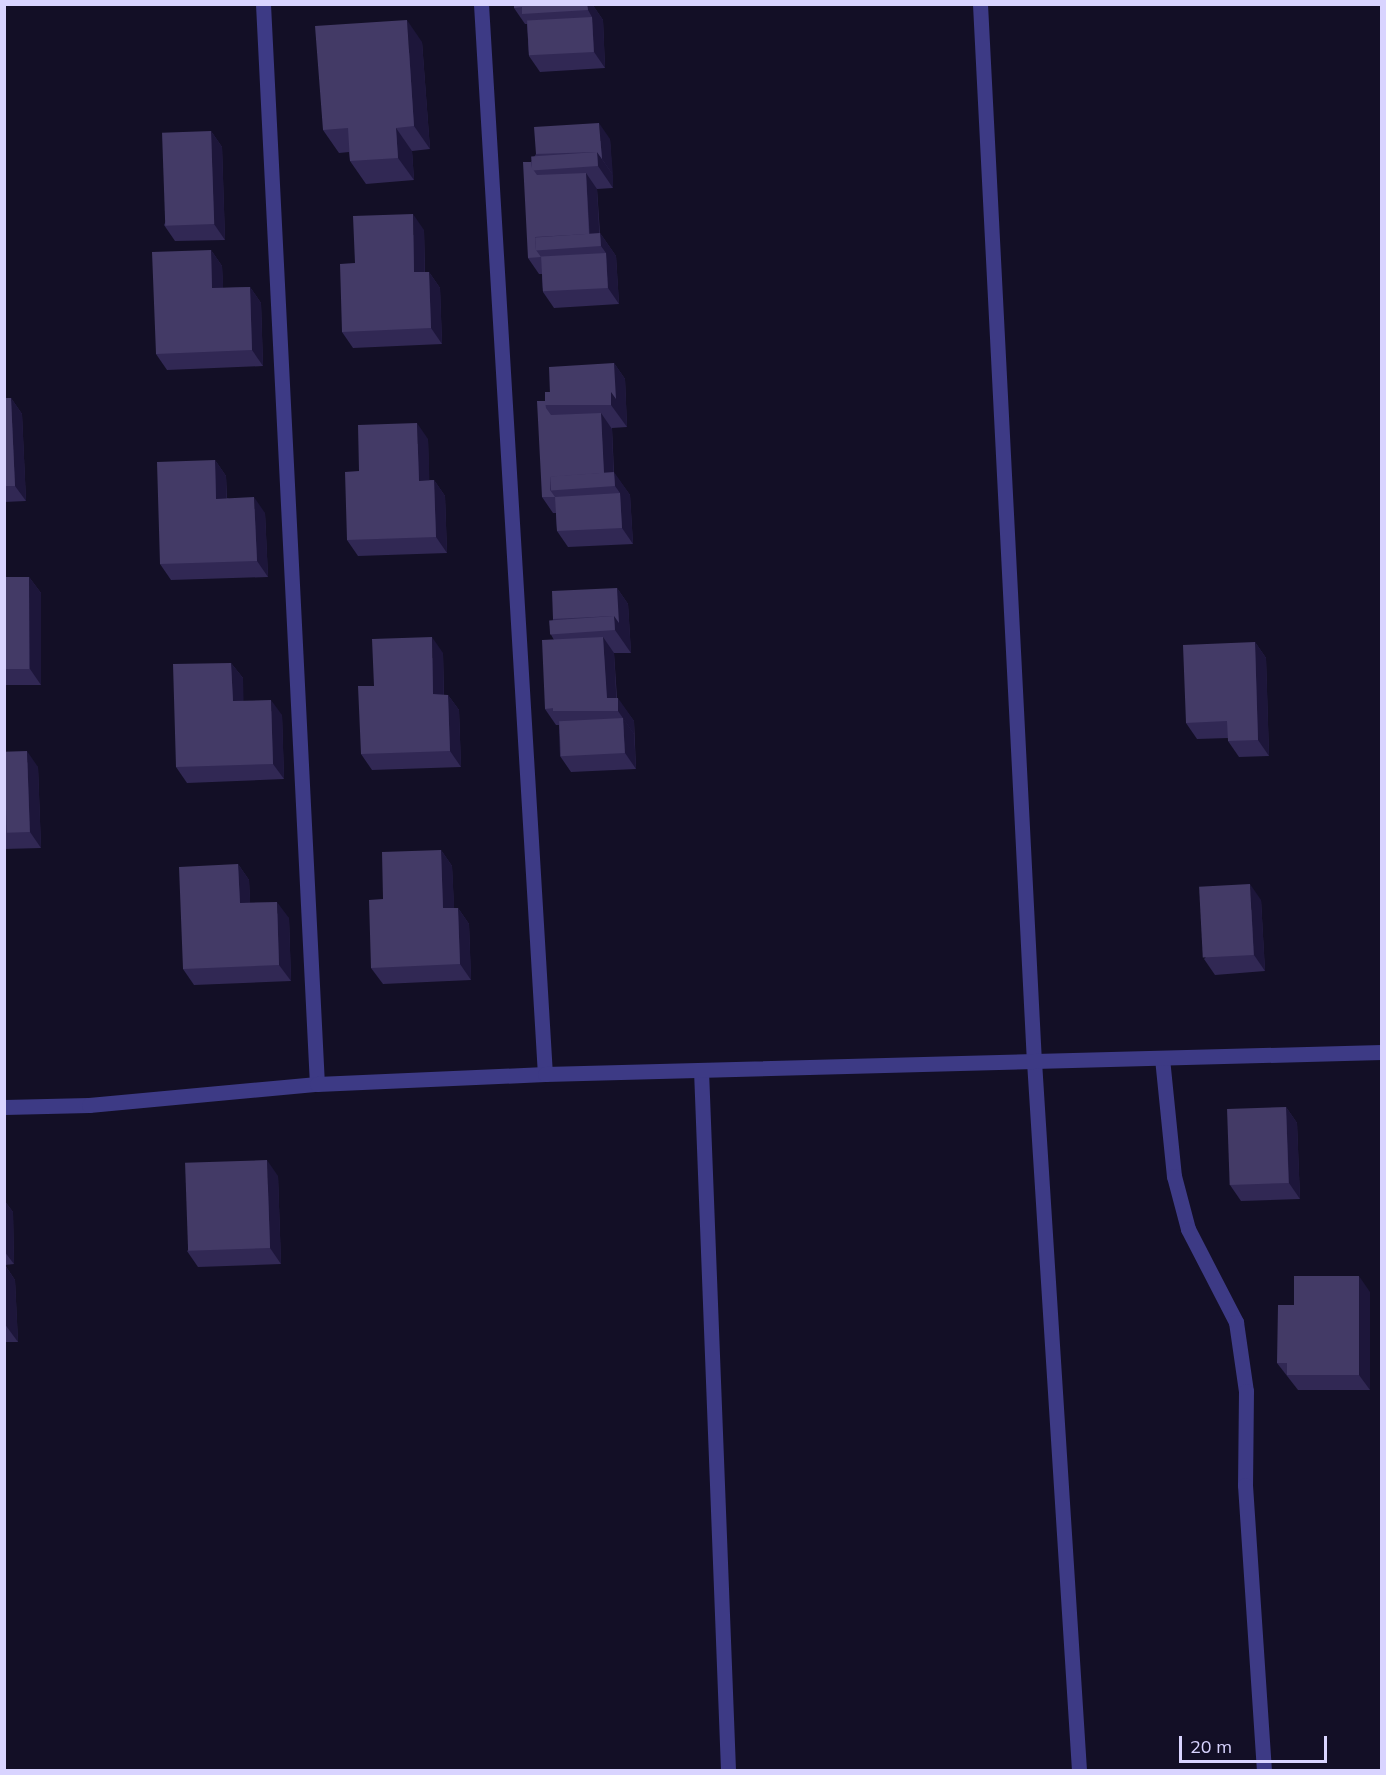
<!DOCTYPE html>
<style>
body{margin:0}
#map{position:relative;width:1386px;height:1775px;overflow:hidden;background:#130f26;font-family:Mulish,sans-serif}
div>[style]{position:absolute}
.street>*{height:15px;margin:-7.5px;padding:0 7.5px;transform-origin:7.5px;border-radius:7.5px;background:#3d3a85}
.wall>*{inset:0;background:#312854}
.shaded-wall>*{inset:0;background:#1d163a}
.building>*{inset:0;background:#433a66;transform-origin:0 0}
span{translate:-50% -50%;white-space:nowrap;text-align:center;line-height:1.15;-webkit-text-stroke:4.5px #130f26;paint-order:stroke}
.frame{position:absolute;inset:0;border:6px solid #d9d4ff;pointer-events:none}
.scale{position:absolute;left:1179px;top:1736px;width:148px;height:27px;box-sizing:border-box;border:3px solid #d9d4ff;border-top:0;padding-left:8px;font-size:18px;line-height:21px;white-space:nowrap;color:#d9d4ff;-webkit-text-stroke:4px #130f26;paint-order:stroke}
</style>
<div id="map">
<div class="street">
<div style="left:263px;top:4px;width:1081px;rotate:87.14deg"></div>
<div style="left:481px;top:4px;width:1072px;rotate:86.58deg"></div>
<div style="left:980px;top:4px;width:1058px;rotate:87.08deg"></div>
<div style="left:1034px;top:1061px;width:710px;rotate:86.37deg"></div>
<div style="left:1162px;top:1058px;width:119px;rotate:84.2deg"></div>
<div style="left:1174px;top:1176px;width:55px;rotate:75.2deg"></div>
<div style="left:1188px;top:1229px;width:105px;rotate:62.7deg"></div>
<div style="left:1236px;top:1322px;width:70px;rotate:81.8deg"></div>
<div style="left:1246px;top:1391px;width:94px;rotate:90.6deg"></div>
<div style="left:1245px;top:1485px;width:286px;rotate:86.2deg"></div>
<div style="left:701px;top:1070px;width:701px;rotate:87.79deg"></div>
<div style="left:4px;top:1107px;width:85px;rotate:-1.3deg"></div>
<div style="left:89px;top:1105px;width:229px;rotate:-5.3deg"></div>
<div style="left:317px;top:1084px;width:228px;rotate:-2.5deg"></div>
<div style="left:545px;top:1074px;width:837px;rotate:-1.51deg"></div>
</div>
<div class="wall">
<div style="clip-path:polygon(514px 4px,592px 4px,603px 20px,605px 68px,540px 72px,529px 56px,527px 24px,525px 24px,514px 8px)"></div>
<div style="clip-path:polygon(422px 42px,430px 149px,412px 151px,414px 180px,366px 184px,350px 161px,349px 152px,339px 153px,323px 130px)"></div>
<div style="clip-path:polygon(211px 131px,222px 147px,225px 240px,175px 241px,164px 225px)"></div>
<div style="clip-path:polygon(610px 139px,613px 188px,597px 189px,600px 233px,616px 256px,619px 304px,554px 308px,543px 292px,542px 274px,539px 274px,528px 258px,531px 162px,536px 154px)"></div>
<div style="clip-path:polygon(424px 230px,425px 272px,429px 272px,440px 288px,442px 344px,353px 348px,342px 332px,355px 263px)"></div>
<div style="clip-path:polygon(211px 250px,222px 266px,223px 288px,250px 287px,261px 303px,263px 366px,167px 370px,156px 354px)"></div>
<div style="clip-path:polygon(614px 363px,625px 379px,627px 427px,612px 428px,614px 473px,630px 495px,633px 544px,568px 547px,557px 531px,556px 513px,553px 513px,542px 497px,545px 401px,550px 394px)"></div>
<div style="clip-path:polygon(4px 398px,11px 398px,22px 414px,26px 501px,4px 502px)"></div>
<div style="clip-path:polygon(428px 439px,429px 480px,434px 480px,445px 496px,447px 553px,358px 556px,347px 540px,359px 471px)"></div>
<div style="clip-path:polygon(215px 460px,226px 476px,227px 498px,265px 513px,268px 577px,171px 580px,160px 564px)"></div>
<div style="clip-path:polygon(4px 577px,29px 577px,41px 593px,41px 685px,4px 685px)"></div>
<div style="clip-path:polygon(617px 588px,628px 604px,631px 653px,614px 653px,617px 698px,634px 721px,636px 769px,571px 772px,560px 756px,559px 725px,556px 725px,545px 709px,554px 640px,550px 633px,553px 619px)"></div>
<div style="clip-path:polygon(1255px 642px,1266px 658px,1269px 756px,1239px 757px,1228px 741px,1228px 738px,1197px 739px,1186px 723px)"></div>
<div style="clip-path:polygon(443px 653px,444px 695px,448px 695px,459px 710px,461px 767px,372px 770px,361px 754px,374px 686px)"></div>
<div style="clip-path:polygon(231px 663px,243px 678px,243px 701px,282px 715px,284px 779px,187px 783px,176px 767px)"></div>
<div style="clip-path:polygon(4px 752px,38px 767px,41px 848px,4px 849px)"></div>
<div style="clip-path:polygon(441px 850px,452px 866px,454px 908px,458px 908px,469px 924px,471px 980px,383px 984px,371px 968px,383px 899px)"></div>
<div style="clip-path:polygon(238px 864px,249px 880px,250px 903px,289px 918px,291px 981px,194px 985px,183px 969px)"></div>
<div style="clip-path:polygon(1261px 900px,1265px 971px,1215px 975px,1204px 959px)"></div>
<div style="clip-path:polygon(1286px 1107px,1297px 1123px,1300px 1199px,1241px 1201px,1230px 1185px)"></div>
<div style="clip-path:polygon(278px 1176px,281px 1264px,198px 1267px,187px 1251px)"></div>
<div style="clip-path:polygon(4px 1200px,13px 1212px,14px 1264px,5px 1265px,15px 1280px,18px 1342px,4px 1342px)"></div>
<div style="clip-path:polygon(1370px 1292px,1370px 1390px,1298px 1390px,1277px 1363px,1294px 1305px)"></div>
</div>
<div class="shaded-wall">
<div style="clip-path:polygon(587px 4px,592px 4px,603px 20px,605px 68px,594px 52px,592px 17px,588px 10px)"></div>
<div style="clip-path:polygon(407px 20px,422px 42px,430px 149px,414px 126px)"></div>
<div style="clip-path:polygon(599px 123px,610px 139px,613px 175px,602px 159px)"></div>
<div style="clip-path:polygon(396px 128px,412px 151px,414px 180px,398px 158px)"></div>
<div style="clip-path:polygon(211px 131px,222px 147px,225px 240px,214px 224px)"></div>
<div style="clip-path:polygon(597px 152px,613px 175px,613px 188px,598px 166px)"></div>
<div style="clip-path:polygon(586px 173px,597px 189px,600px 246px,590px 241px)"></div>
<div style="clip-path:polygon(413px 214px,424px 230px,425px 288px,414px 272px)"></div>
<div style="clip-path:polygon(600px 233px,616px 256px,619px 304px,608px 288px,606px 253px,601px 246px)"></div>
<div style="clip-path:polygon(211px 250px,222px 266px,224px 304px,212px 288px)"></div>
<div style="clip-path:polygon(429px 272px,440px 288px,442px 344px,431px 328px)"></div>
<div style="clip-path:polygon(250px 287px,261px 303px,263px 366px,252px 350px)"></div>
<div style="clip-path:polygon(614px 363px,625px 379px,627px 427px,611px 405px,611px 392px)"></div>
<div style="clip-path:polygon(11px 398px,22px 414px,26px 501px,15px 486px)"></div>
<div style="clip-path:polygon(601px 413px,612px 429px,614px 486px,604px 480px)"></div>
<div style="clip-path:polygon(417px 423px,428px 439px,430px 496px,419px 481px)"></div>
<div style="clip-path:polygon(215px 460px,226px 476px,227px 514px,216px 499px)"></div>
<div style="clip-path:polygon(614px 472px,630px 495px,633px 544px,622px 528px,620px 493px,615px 486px)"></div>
<div style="clip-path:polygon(434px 480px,445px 496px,447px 553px,436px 537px)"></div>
<div style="clip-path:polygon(254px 497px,265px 513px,268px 577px,257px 561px)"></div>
<div style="clip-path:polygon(29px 577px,41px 593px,41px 685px,30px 669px)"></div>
<div style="clip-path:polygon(617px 588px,628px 604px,631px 653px,615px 630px,614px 616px)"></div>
<div style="clip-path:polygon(432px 637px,443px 653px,444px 710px,433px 694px)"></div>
<div style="clip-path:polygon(603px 637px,614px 653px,617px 711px,607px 705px)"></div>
<div style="clip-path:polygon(1255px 642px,1266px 658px,1269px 756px,1258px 740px)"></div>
<div style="clip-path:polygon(231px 663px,243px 678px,244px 717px,233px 701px)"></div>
<div style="clip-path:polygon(448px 695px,459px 710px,461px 767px,450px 751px)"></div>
<div style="clip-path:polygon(618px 698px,634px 721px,634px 734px,618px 711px)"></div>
<div style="clip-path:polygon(271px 700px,282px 715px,284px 779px,273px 764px)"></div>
<div style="clip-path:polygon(623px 718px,634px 734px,636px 769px,625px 753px)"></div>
<div style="clip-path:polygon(27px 751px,38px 767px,41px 848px,30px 832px)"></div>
<div style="clip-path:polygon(441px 850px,452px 866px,455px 924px,443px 908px)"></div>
<div style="clip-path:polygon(238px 864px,249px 880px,251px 919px,240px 903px)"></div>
<div style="clip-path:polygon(1250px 884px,1261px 900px,1265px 971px,1254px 955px)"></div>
<div style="clip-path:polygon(277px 902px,289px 918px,291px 981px,279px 965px)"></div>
<div style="clip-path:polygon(458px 908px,469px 924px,471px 980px,460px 964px)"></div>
<div style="clip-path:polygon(1286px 1107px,1297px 1123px,1300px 1199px,1289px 1183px)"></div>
<div style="clip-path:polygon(267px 1160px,278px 1176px,281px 1264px,270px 1248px)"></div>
<div style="clip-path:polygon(4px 1200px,13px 1212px,14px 1264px,4px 1251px)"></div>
<div style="clip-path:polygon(4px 1264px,15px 1280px,18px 1342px,4px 1323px)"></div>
<div style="clip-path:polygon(1359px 1276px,1370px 1292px,1370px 1390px,1359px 1375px)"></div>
</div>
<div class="building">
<div style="clip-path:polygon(514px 4px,522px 4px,522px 7px,514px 8px)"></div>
<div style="clip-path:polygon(522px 4px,587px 4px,588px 10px,522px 14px)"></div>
<div style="left:592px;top:17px;width:35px;height:65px;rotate:87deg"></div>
<div style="clip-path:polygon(407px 20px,414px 126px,396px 128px,398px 158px,350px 161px,348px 128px,323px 130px,315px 26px)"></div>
<div style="clip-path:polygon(599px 123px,602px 159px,597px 152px,536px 154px,534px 127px)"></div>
<div style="left:211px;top:131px;width:93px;height:49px;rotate:88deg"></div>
<div style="left:597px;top:152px;width:14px;height:66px;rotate:86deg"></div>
<div style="clip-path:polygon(523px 162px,531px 162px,532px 168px,537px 175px,586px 173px,589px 234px,535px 237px,536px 250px,541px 257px,528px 258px)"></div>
<div style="clip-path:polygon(413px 214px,414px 272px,429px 272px,431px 328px,342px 332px,340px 264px,355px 263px,353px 216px)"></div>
<div style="left:600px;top:233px;width:13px;height:65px;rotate:86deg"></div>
<div style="clip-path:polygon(211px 250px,212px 288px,250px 287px,252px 350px,156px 354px,152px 252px)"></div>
<div style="left:606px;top:253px;width:35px;height:65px;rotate:87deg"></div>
<div style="clip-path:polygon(614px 363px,616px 399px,611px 392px,550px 394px,549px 367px)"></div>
<div style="left:611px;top:392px;width:13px;height:66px;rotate:90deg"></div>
<div style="clip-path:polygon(4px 398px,11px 398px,15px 486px,4px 486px)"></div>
<div style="clip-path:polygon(537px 401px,545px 401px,546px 408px,551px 415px,601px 413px,604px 473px,550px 477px,550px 490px,555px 497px,620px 493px,622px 528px,557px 531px,555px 497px,542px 497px)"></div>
<div style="clip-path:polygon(417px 423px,419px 481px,434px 480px,436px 537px,347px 540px,345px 472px,359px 471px,358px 425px)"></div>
<div style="clip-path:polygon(215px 460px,216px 499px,254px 497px,257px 561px,160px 564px,157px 462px)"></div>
<div style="left:614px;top:472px;width:14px;height:64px;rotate:86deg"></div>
<div style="left:4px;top:577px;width:25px;height:92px"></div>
<div style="clip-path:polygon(617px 588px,619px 623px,614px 616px,553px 619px,552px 591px)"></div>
<div style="left:614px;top:616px;width:14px;height:65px;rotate:86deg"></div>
<div style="clip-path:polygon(432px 637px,433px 694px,448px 695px,450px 751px,361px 754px,358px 686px,374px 686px,372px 639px)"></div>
<div style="clip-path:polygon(603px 637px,607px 698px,553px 701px,554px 708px,545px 709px,542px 640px)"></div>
<div style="clip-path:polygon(1255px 642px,1258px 740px,1228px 741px,1227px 721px,1186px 723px,1183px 645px)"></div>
<div style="clip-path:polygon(231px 663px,233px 701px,271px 700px,273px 764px,176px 767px,173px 664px)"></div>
<div style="left:618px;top:698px;width:13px;height:65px;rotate:90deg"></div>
<div style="left:623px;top:718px;width:35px;height:64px;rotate:87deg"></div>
<div style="left:27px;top:751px;width:81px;height:23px;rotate:88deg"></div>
<div style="clip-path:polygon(441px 850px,443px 908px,458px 908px,460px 964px,371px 968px,369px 900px,383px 899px,382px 852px)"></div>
<div style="clip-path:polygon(238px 864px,240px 903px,277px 902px,279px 965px,183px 969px,179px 867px)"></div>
<div style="left:1250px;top:884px;width:71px;height:51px;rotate:87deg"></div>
<div style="left:1286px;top:1107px;width:76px;height:59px;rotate:88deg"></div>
<div style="left:267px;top:1160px;width:88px;height:82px;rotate:88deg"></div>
<div style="clip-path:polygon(1294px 1276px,1359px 1276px,1359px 1375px,1287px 1375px,1287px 1363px,1277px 1363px,1278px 1305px,1294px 1305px)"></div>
</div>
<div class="frame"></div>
<div class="scale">20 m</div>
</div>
